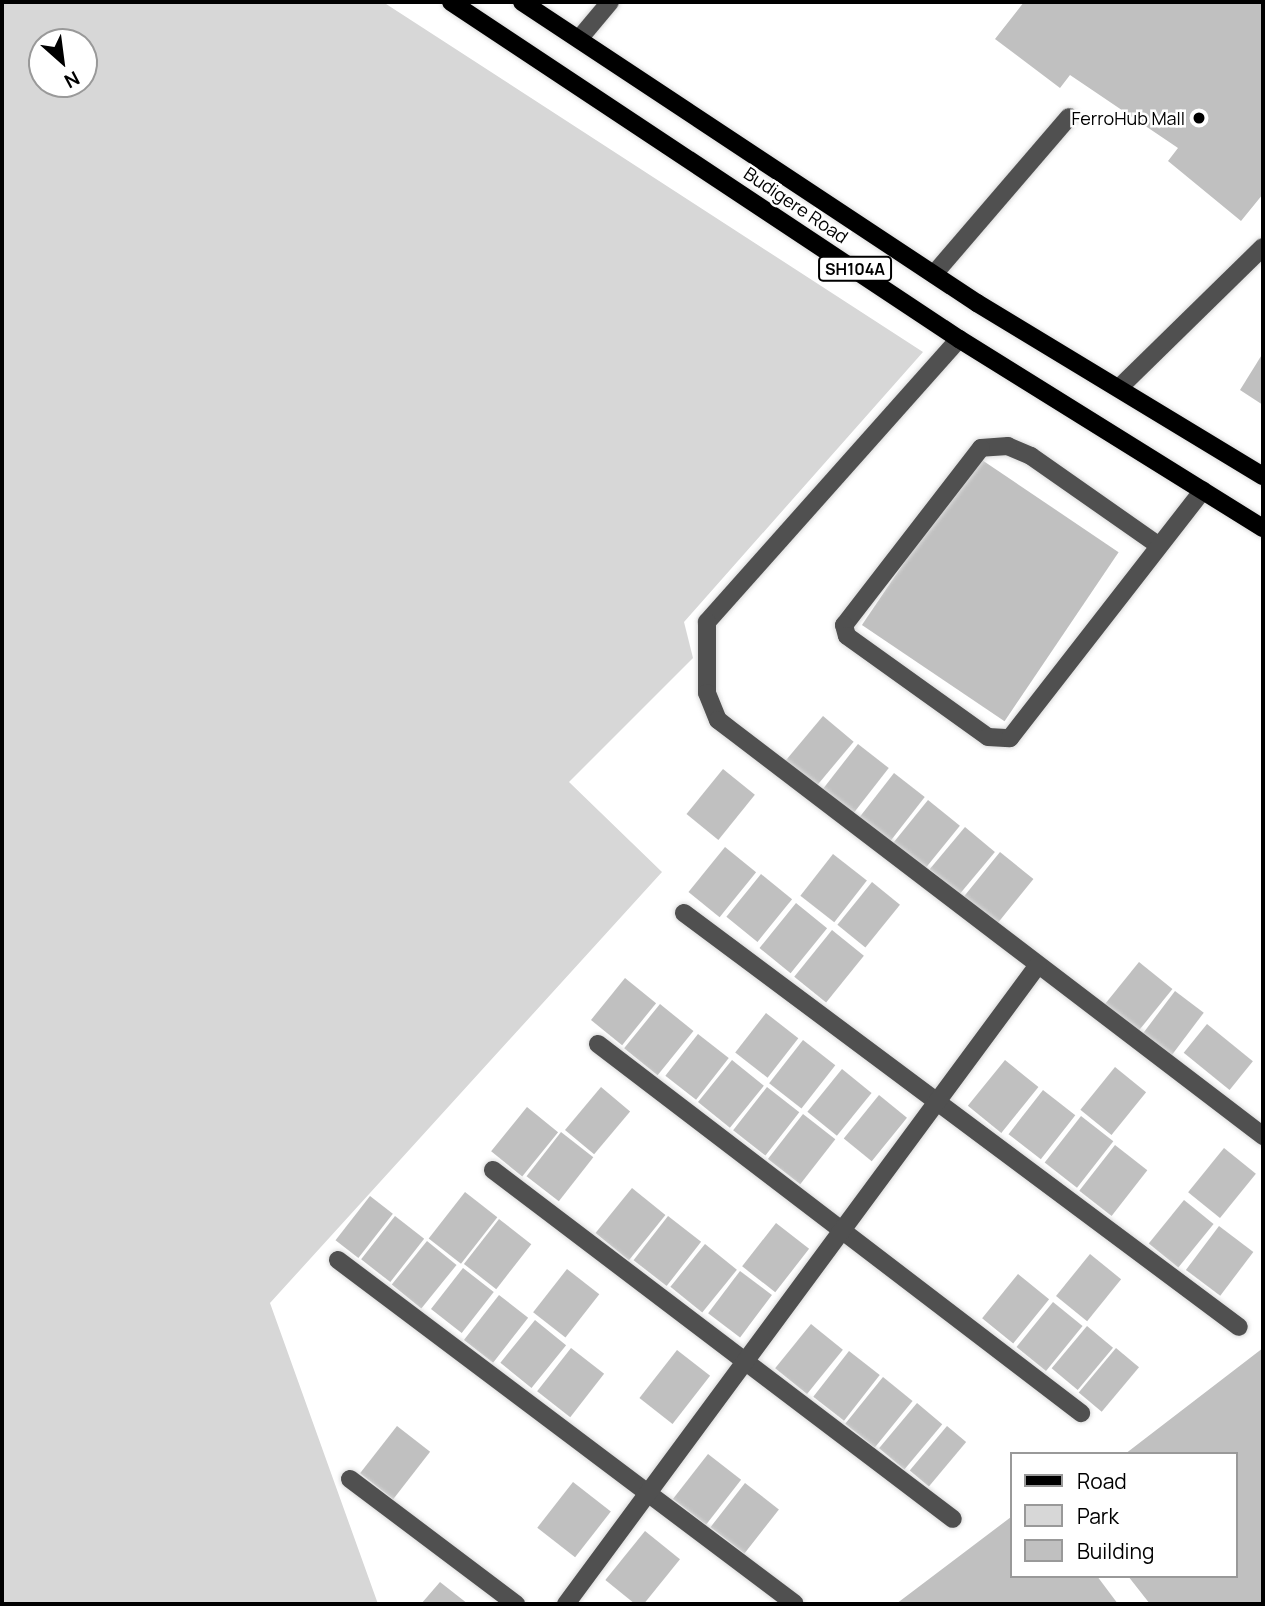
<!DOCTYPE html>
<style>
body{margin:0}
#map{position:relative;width:1265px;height:1606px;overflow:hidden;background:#fff;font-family:Manrope,sans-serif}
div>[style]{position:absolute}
.green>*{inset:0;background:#d7d7d7}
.building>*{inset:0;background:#c0c0c0;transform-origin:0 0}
.roads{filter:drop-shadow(0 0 2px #dbdbdb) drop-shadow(0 0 2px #dbdbdb)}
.minor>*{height:18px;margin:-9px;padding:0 9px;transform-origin:9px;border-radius:9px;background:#505050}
.major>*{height:18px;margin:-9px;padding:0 9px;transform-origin:9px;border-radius:9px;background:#000}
.dots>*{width:19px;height:19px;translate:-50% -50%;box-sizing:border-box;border:4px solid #fff;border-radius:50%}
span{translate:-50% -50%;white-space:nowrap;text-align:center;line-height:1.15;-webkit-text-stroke:5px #fff;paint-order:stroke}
.shield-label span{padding:2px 5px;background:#fff;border:2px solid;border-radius:5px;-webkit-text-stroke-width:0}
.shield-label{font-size:16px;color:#000;font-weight:700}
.poi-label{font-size:18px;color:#000}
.right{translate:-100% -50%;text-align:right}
.street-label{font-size:18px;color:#000}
.frame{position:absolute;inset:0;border:4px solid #000;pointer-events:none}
.legend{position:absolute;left:1010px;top:1452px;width:228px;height:126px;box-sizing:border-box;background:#fff;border:2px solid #999;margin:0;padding:9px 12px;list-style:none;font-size:21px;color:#000}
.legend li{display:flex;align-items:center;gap:14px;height:35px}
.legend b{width:35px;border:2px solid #999}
.north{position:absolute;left:28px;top:28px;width:70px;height:70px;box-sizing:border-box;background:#fff;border:2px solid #999;border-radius:50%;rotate:152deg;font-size:19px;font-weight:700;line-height:28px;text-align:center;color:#000}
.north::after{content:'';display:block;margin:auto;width:24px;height:32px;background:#000;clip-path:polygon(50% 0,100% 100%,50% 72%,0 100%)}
</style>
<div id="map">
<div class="green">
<div style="clip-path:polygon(evenodd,2px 2px,383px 2px,923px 352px,684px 622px,693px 658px,569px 782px,662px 872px,270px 1303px,378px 1604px,2px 1604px,2px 2px,42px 42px,84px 42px,84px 84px,42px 84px,42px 42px)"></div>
</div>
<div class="building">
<div style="clip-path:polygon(1024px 2px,1263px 2px,1263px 194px,1241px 221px,1168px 161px,1178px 148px,1070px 75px,1060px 88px,995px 39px)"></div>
<div style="clip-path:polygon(1263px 353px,1263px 405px,1240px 390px)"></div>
<div style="left:976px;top:456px;width:172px;height:204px;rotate:34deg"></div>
<div style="left:823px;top:716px;width:40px;height:58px;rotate:40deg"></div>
<div style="left:858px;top:744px;width:39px;height:57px;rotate:38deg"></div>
<div style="left:723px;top:769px;width:41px;height:58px;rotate:39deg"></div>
<div style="left:894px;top:773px;width:39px;height:57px;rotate:38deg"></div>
<div style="left:928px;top:800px;width:41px;height:57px;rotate:39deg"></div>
<div style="left:965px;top:827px;width:39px;height:55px;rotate:40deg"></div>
<div style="left:725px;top:847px;width:40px;height:58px;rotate:39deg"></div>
<div style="left:1000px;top:852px;width:43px;height:57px;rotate:39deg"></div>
<div style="left:833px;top:854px;width:43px;height:53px;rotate:38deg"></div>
<div style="left:761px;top:874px;width:40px;height:55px;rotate:39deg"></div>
<div style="left:872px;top:882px;width:36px;height:55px;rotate:39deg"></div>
<div style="left:796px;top:903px;width:40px;height:58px;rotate:39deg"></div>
<div style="left:832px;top:930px;width:41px;height:60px;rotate:39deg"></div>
<div style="left:1139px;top:962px;width:43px;height:54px;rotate:39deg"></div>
<div style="left:625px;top:978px;width:40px;height:54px;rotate:39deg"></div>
<div style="left:1175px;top:991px;width:36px;height:53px;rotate:37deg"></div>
<div style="left:660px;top:1004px;width:43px;height:57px;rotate:39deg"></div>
<div style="left:766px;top:1013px;width:41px;height:50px;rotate:38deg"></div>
<div style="left:1207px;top:1024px;width:59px;height:37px;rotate:39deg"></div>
<div style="left:698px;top:1034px;width:39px;height:53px;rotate:38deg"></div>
<div style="left:803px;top:1040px;width:41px;height:55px;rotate:38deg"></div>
<div style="left:732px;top:1060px;width:41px;height:54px;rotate:39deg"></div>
<div style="left:1005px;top:1060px;width:43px;height:59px;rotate:39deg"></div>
<div style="left:1115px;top:1067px;width:40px;height:55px;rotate:39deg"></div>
<div style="left:842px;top:1069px;width:38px;height:55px;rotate:39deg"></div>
<div style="left:601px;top:1087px;width:38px;height:56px;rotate:40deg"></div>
<div style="left:767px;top:1087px;width:41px;height:55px;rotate:38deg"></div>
<div style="left:1043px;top:1090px;width:41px;height:56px;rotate:38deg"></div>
<div style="left:879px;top:1095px;width:36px;height:56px;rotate:39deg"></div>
<div style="left:527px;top:1107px;width:40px;height:57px;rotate:39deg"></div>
<div style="left:803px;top:1114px;width:41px;height:57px;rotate:38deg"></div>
<div style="left:1081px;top:1116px;width:41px;height:59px;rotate:38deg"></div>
<div style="left:561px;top:1132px;width:41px;height:56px;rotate:38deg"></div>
<div style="left:1115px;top:1145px;width:41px;height:58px;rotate:38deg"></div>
<div style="left:1224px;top:1148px;width:41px;height:57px;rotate:39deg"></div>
<div style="left:632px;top:1188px;width:43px;height:58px;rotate:39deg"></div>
<div style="left:465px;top:1192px;width:41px;height:59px;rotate:38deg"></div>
<div style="left:370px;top:1196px;width:29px;height:56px;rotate:38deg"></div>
<div style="left:1184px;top:1200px;width:38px;height:56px;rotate:39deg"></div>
<div style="left:395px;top:1216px;width:37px;height:55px;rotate:38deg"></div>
<div style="left:668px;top:1216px;width:42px;height:56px;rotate:38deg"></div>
<div style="left:499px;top:1219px;width:41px;height:57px;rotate:38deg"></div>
<div style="left:776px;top:1223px;width:42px;height:55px;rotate:38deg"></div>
<div style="left:1219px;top:1226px;width:43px;height:55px;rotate:37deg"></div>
<div style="left:427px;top:1241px;width:38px;height:56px;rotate:39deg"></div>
<div style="left:705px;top:1244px;width:41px;height:55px;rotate:39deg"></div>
<div style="left:1090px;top:1254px;width:40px;height:54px;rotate:39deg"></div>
<div style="left:463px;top:1268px;width:39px;height:52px;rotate:38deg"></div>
<div style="left:567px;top:1269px;width:41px;height:55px;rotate:38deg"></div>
<div style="left:740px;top:1271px;width:40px;height:53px;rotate:37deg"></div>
<div style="left:1018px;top:1274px;width:40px;height:57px;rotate:39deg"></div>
<div style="left:499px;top:1295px;width:37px;height:57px;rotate:38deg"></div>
<div style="left:1053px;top:1302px;width:38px;height:58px;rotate:39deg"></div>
<div style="left:535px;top:1320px;width:40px;height:55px;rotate:39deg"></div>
<div style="left:811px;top:1324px;width:41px;height:57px;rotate:39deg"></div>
<div style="left:1087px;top:1326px;width:34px;height:55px;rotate:40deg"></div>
<div style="left:571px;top:1348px;width:42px;height:55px;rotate:38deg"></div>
<div style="left:1116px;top:1348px;width:30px;height:58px;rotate:40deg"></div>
<div style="clip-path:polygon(1263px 1348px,1263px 1604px,1150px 1604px,1128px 1576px,1235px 1576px,1235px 1454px,1125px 1454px)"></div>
<div style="left:677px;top:1350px;width:42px;height:61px;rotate:38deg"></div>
<div style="left:849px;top:1351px;width:39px;height:58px;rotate:38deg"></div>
<div style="left:883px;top:1377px;width:38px;height:60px;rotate:39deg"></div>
<div style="left:917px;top:1403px;width:33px;height:59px;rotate:40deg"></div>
<div style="left:397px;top:1426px;width:42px;height:60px;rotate:38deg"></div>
<div style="left:947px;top:1426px;width:25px;height:58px;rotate:40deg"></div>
<div style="left:708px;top:1454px;width:42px;height:57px;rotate:38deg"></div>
<div style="left:573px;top:1482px;width:48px;height:58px;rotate:38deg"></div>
<div style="left:745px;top:1483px;width:43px;height:56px;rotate:38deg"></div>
<div style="clip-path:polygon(1011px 1517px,1011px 1576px,1097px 1576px,1118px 1604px,896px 1604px)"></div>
<div style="left:645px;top:1531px;width:45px;height:63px;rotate:39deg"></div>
<div style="clip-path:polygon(440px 1582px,468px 1604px,421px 1604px)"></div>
</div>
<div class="roads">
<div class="minor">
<div style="left:579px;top:39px;width:48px;rotate:-50deg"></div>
<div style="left:934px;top:274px;width:207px;rotate:-49.3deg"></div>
<div style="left:959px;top:339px;width:379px;rotate:131.7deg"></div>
<div style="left:707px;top:622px;width:71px;rotate:90deg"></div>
<div style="left:707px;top:693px;width:29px;rotate:68deg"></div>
<div style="left:718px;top:720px;width:686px;rotate:37.35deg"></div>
<div style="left:1120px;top:387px;width:200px;rotate:-44.4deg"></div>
<div style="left:1158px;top:545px;width:155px;rotate:-145deg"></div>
<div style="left:1031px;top:456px;width:25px;rotate:-157deg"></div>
<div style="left:1008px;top:446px;width:27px;rotate:176deg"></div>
<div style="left:981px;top:448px;width:224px;rotate:127.7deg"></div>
<div style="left:844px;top:625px;width:11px;rotate:75deg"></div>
<div style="left:847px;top:636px;width:173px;rotate:35.6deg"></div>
<div style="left:988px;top:737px;width:22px;rotate:3deg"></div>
<div style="left:1010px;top:738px;width:314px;rotate:-52.1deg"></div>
<div style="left:684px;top:913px;width:692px;rotate:36.72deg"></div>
<div style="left:598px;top:1044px;width:608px;rotate:37.38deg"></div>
<div style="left:493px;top:1170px;width:577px;rotate:37.19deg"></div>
<div style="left:338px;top:1260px;width:571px;rotate:36.95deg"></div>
<div style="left:350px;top:1479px;width:208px;rotate:37deg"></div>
<div style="left:566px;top:1604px;width:794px;rotate:-53.55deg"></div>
</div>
<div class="major">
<div style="left:451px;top:2px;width:610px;rotate:33.56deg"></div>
<div style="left:959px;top:339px;width:358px;rotate:31.9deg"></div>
<div style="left:522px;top:2px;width:546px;rotate:33.49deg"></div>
<div style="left:977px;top:303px;width:334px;rotate:31.2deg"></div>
</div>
</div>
<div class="dots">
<div style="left:1199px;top:118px;background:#000"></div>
</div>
<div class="shield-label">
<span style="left:855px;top:269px">SH104A</span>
</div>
<div class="poi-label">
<span class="right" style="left:1185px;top:118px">FerroHub Mall</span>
</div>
<div class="street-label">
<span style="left:796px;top:205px;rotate:34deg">Budigere Road</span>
</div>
<div class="frame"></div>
<ul class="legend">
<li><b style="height:9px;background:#000"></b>Road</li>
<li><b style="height:19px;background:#d7d7d7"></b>Park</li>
<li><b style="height:19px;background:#c0c0c0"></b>Building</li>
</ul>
<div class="north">N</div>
</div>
